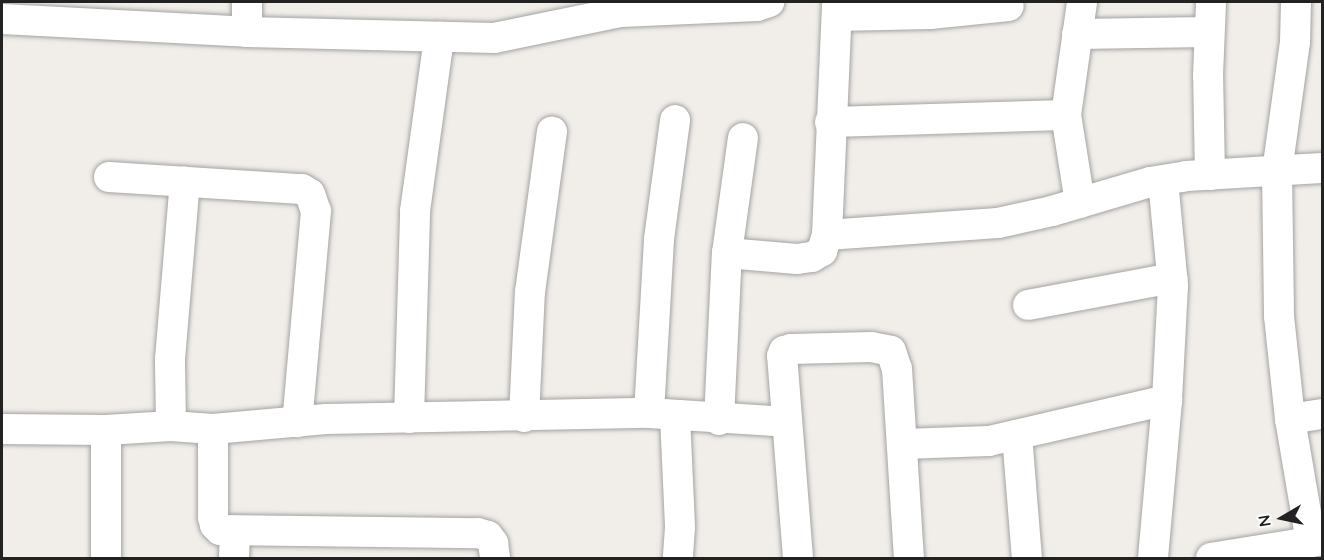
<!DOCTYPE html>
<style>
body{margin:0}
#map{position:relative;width:1324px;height:560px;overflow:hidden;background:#f1eee9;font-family:Quicksand,sans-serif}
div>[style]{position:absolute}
.roads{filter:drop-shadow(0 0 2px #a3a3a3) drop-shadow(0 0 2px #a3a3a3)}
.minor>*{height:30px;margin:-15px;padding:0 15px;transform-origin:15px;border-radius:15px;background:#fff}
span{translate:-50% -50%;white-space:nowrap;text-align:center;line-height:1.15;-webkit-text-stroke:4.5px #fff;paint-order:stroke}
.frame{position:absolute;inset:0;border:3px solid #222;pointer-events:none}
.north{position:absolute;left:1252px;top:488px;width:60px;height:60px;-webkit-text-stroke:4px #fff;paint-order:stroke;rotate:261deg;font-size:16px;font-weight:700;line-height:24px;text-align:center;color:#222}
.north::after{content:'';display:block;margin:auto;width:21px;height:27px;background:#222;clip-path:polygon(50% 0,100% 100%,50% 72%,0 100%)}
</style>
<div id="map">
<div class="roads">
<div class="minor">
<div style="left:1296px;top:2px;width:40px;rotate:91.4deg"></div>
<div style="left:1295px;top:42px;width:130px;rotate:97.9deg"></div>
<div style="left:1277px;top:171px;width:145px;rotate:89.2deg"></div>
<div style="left:1279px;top:316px;width:104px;rotate:83.9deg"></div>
<div style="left:1290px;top:419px;width:125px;rotate:80.3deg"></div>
<div style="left:837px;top:16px;width:93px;rotate:-1.2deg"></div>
<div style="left:930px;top:14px;width:79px;rotate:-5.8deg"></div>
<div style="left:2px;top:19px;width:245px;rotate:3deg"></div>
<div style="left:247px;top:32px;width:247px;rotate:1.4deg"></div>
<div style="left:494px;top:38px;width:130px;rotate:-11.6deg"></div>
<div style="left:621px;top:12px;width:136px;rotate:-2.5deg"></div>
<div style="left:757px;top:6px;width:13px;rotate:-18deg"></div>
<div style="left:247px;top:32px;width:30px;rotate:-90deg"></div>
<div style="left:1077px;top:34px;width:132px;rotate:-0.9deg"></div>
<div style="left:830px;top:122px;width:236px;rotate:-1.7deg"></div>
<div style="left:1210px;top:175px;width:100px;rotate:-91.1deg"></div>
<div style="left:1208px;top:75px;width:73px;rotate:-87.6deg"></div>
<div style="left:109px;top:177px;width:193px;rotate:3.6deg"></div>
<div style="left:302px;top:189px;width:9px;rotate:32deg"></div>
<div style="left:310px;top:194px;width:18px;rotate:71deg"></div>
<div style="left:316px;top:211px;width:212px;rotate:95.1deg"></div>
<div style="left:1080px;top:203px;width:89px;rotate:-99deg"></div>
<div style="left:1066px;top:115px;width:114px;rotate:-81.9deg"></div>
<div style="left:827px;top:235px;width:171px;rotate:-4deg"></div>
<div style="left:998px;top:223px;width:55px;rotate:-12.5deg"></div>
<div style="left:1052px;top:211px;width:102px;rotate:-16.5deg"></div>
<div style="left:1150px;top:182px;width:36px;rotate:-9deg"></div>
<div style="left:1186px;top:176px;width:136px;rotate:-3.4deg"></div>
<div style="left:727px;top:253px;width:116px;rotate:-82.1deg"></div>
<div style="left:1028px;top:305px;width:147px;rotate:-10.6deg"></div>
<div style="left:649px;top:413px;width:174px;rotate:-86.7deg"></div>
<div style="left:659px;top:239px;width:120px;rotate:-82.3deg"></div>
<div style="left:675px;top:416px;width:111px;rotate:87.4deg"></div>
<div style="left:680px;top:527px;width:31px;rotate:94deg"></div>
<div style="left:524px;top:417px;width:125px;rotate:-87.3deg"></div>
<div style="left:530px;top:292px;width:162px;rotate:-82.2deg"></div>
<div style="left:409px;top:418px;width:207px;rotate:-88.3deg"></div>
<div style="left:415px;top:211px;width:176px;rotate:-82.1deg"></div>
<div style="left:1290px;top:419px;width:32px;rotate:-9deg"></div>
<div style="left:719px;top:420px;width:167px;rotate:-87.3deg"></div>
<div style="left:727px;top:253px;width:70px;rotate:4.9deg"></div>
<div style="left:797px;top:259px;width:15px;rotate:-8deg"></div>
<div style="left:812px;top:257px;width:12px;rotate:-31deg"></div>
<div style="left:822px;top:251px;width:17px;rotate:-73deg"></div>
<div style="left:827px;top:235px;width:233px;rotate:-87.5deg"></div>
<div style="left:171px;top:426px;width:67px;rotate:-90.9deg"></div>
<div style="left:170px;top:359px;width:178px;rotate:-85.2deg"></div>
<div style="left:2px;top:429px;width:104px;rotate:0.6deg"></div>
<div style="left:106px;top:430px;width:65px;rotate:-3.5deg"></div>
<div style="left:171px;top:426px;width:42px;rotate:4.1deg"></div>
<div style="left:213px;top:429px;width:113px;rotate:-5.1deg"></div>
<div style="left:326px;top:419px;width:323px;rotate:-1.1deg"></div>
<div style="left:649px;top:413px;width:138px;rotate:3.7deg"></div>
<div style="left:213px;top:429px;width:88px;rotate:90deg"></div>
<div style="left:213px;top:517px;width:8px;rotate:76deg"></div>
<div style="left:215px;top:525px;width:7px;rotate:45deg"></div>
<div style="left:220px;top:530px;width:258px;rotate:0.7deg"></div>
<div style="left:478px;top:533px;width:10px;rotate:17deg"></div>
<div style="left:488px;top:536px;width:9px;rotate:54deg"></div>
<div style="left:493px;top:543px;width:15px;rotate:82deg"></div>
<div style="left:106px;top:430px;width:128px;rotate:90deg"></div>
<div style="left:1017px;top:435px;width:123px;rotate:85.4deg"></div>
<div style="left:903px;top:444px;width:86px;rotate:-2deg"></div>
<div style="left:989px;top:441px;width:183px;rotate:-13deg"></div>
<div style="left:234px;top:558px;width:27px;rotate:-88deg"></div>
<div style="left:798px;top:558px;width:203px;rotate:-94.5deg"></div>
<div style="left:782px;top:356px;width:5px;rotate:-68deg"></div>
<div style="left:784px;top:351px;width:7px;rotate:-16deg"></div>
<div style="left:791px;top:349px;width:80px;rotate:-1.4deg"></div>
<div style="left:871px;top:347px;width:20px;rotate:11deg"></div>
<div style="left:891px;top:351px;width:19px;rotate:72deg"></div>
<div style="left:897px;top:369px;width:189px;rotate:86.4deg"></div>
<div style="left:1153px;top:558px;width:159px;rotate:-84.9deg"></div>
<div style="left:1167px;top:400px;width:114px;rotate:-87deg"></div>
<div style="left:1173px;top:286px;width:106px;rotate:-95.4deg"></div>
<div style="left:1211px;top:558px;width:112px;rotate:-9.2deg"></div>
</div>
</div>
<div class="frame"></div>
<div class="north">N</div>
</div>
